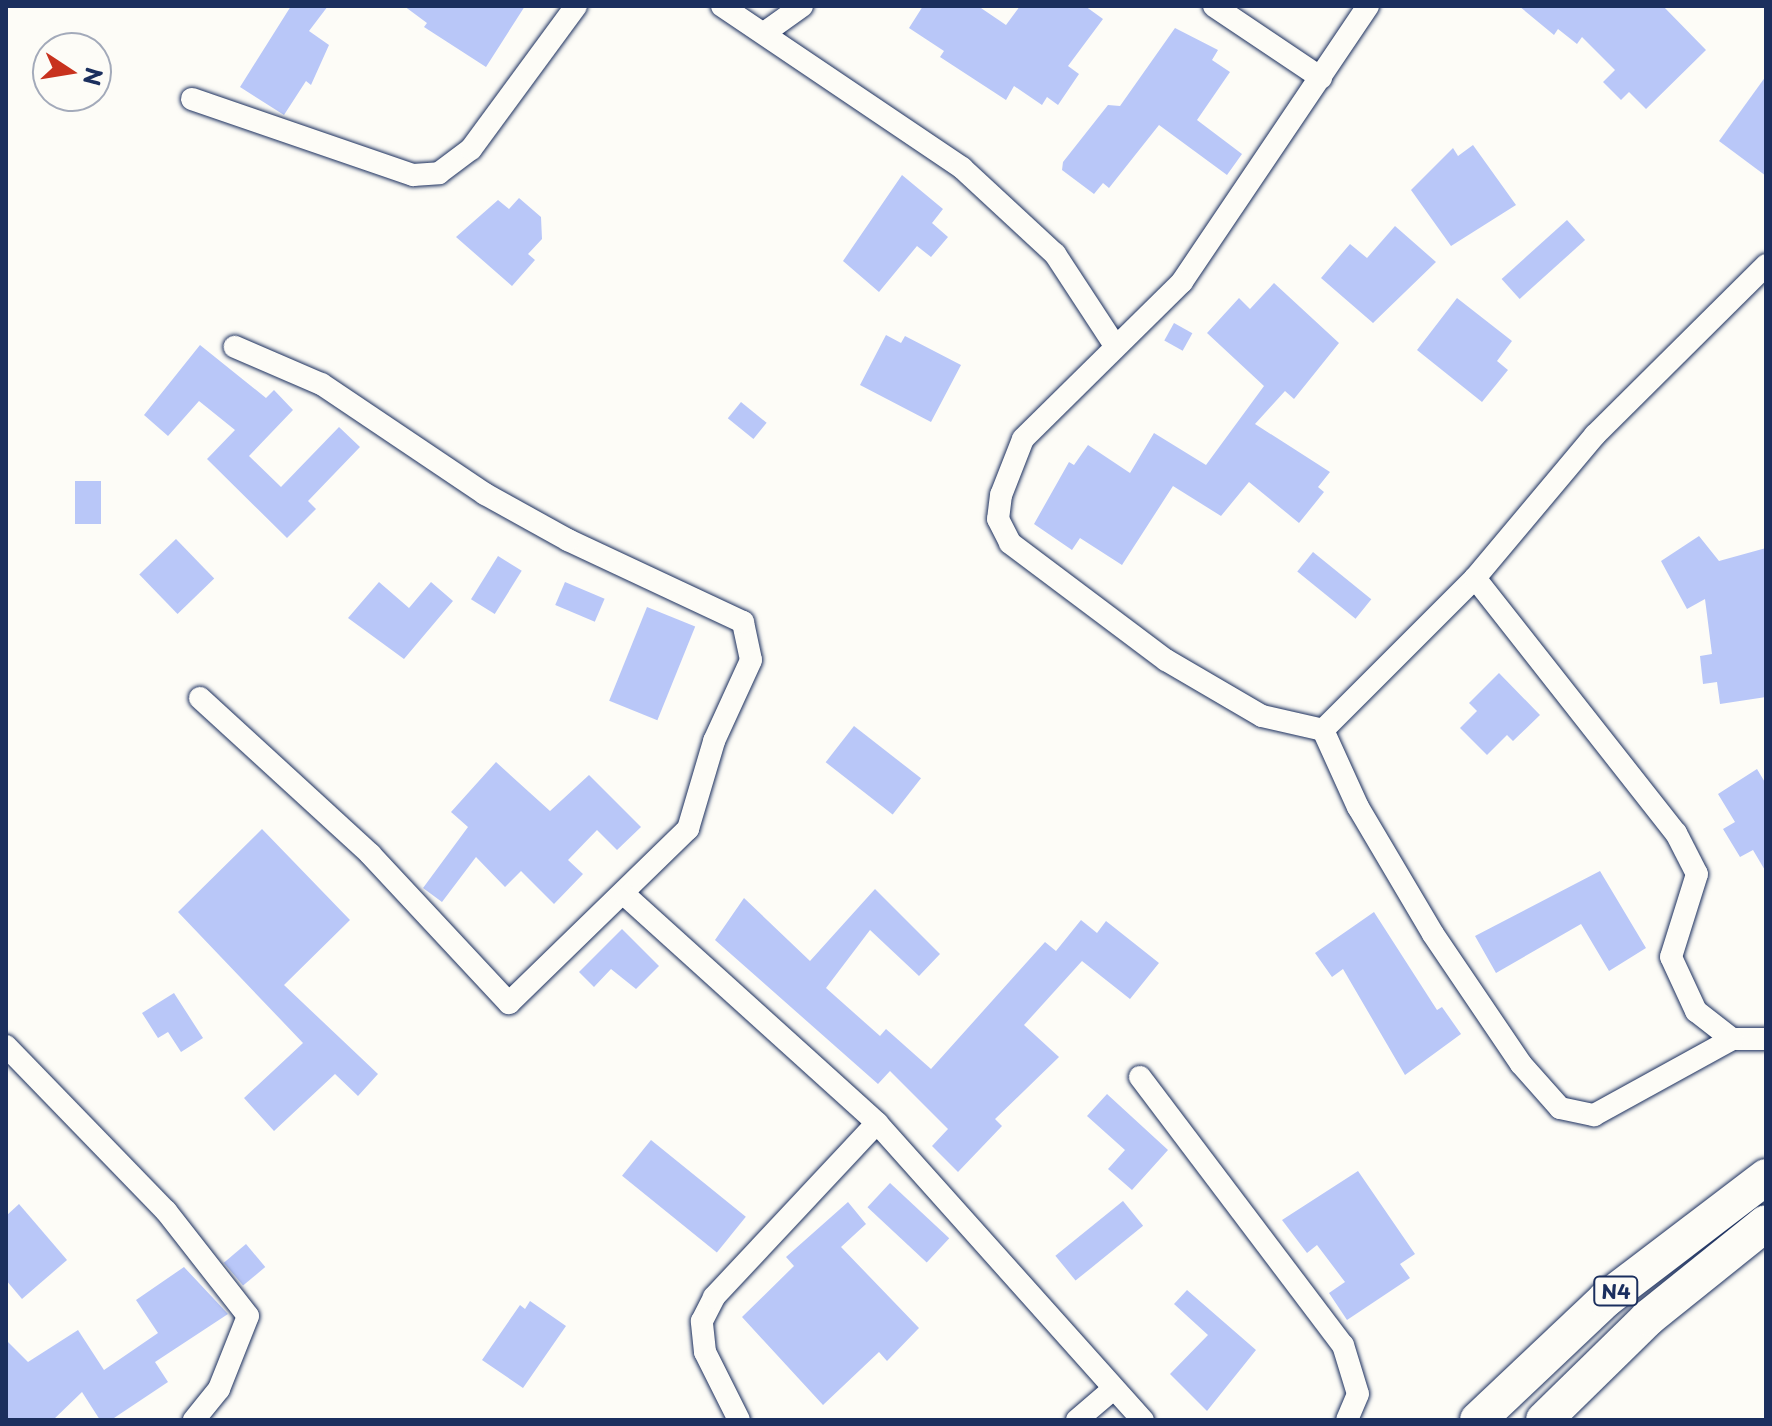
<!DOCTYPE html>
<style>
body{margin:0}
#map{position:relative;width:1772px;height:1426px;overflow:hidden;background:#fdfcf7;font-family:"Playpen Sans",sans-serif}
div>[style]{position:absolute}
.building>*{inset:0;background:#b9c7f8;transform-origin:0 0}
.roads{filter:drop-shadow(0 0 2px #1b2f5e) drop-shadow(0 0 2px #1b2f5e)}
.minor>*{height:22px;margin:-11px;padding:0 11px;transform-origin:11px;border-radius:11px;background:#fdfcf7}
.trunk>*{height:36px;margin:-18px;padding:0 18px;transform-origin:18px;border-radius:18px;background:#fdfcf7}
span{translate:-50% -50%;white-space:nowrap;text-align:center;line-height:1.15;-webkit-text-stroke:6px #fdfcf7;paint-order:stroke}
.shield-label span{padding:2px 6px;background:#fdfcf7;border:2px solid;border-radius:6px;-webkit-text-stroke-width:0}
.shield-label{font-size:20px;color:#1b2f5e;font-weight:700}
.frame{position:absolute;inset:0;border:8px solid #1b2f5e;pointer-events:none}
.north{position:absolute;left:32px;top:32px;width:80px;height:80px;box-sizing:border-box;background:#fdfcf7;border:2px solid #a3aaba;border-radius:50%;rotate:102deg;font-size:22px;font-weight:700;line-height:32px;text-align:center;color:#1b2f5e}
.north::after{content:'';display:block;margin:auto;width:28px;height:36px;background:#c8321e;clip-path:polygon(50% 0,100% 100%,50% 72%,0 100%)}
</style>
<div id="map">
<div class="building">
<div style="clip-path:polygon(291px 6px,328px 6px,309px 31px,329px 45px,311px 85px,306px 81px,284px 115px,240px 87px)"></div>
<div style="clip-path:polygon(404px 6px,525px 6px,486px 67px,424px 27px,427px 23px)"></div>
<div style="clip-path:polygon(923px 6px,978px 6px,1006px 25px,1020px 6px,1085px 6px,1103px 19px,1068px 66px,1079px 74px,1058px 105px,1047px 97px,1042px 105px,1014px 86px,1006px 100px,940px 57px,944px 51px,909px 28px)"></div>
<div style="clip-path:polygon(1519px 6px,1663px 6px,1706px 50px,1646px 109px,1629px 92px,1621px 100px,1603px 82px,1615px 70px,1582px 37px,1577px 44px,1558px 29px,1554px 35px)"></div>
<div style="clip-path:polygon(1175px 28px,1218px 50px,1212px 60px,1230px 72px,1197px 120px,1242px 154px,1227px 175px,1159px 125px,1109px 188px,1103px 183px,1094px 194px,1062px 170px,1063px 162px,1108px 105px,1120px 106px)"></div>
<div style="clip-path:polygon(1766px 76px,1766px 176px,1719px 141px)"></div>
<div style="clip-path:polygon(1473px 145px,1516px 205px,1451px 246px,1411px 190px,1453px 148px,1458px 156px)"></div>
<div style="clip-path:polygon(902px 175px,943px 209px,932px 223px,948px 237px,931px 257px,917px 246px,879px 292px,843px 261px)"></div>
<div style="clip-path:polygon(519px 198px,541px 217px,542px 239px,528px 254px,535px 260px,512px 286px,456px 237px,498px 200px,509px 209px)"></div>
<div style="left:1567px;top:220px;width:27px;height:88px;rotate:48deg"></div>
<div style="clip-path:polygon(1395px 226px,1436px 262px,1373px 323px,1321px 278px,1350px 244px,1367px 258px)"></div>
<div style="clip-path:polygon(1274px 283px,1339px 343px,1294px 399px,1285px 391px,1255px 424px,1330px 472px,1318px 487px,1324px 492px,1299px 523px,1249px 482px,1221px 516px,1173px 486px,1122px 565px,1080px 538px,1072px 550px,1034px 524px,1069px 462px,1074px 465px,1088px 445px,1130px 473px,1154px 433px,1206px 465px,1264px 386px,1207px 333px,1239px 298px,1250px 309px)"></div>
<div style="clip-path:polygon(1457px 298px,1512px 341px,1497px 361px,1508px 370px,1482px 402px,1417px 350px)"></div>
<div style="left:1174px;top:323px;width:21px;height:20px;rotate:29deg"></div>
<div style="clip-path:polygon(886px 335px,901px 343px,905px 336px,961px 365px,931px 422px,860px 385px)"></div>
<div style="clip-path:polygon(200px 345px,266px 398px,274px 390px,293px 410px,249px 456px,281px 487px,339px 427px,360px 447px,308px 501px,316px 509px,287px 538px,207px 459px,235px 430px,199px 401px,168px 436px,144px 415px)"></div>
<div style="left:741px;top:402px;width:33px;height:21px;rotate:39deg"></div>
<div style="left:75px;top:481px;width:26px;height:43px"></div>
<div style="clip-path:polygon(1699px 536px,1719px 561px,1766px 548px,1766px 697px,1720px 704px,1717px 682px,1703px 684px,1700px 656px,1712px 654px,1705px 599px,1687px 609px,1661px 561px)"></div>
<div style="left:176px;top:539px;width:55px;height:51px;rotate:46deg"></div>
<div style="left:1313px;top:552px;width:75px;height:25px;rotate:39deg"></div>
<div style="left:498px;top:556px;width:28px;height:51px;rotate:32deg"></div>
<div style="clip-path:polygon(379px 582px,409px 608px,431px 582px,453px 601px,404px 659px,348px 618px)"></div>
<div style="left:565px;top:582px;width:43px;height:25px;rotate:23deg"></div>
<div style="left:647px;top:607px;width:52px;height:101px;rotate:22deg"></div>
<div style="clip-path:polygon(1499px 673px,1540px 715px,1513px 741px,1507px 735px,1487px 755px,1460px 728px,1477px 711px,1469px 703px)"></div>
<div style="left:854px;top:726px;width:85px;height:46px;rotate:38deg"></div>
<div style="clip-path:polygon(496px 762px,550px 811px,589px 775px,641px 827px,617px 850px,597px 830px,568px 860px,583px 874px,554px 904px,521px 871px,505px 887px,476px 857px,442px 902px,423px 888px,468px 827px,451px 812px)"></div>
<div style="clip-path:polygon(1757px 769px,1766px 784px,1766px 872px,1753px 850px,1740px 857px,1723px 829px,1735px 822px,1718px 794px)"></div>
<div style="clip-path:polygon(262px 829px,350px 920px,284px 985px,378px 1074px,358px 1096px,335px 1074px,274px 1131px,244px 1098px,303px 1043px,178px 912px)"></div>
<div style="clip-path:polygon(1600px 871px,1646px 948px,1609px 971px,1581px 924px,1496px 973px,1475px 936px)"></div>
<div style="clip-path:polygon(875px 889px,940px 954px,919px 976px,870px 930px,826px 988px,880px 1036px,886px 1029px,931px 1069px,1045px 942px,1056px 951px,1081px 920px,1097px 933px,1106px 921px,1159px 963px,1130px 999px,1082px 961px,1024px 1025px,1059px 1057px,995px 1119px,1002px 1126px,958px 1172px,932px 1146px,948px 1129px,890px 1071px,878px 1084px,715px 940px,744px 898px,810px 961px)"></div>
<div style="clip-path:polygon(1374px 912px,1437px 1010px,1442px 1007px,1461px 1034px,1405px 1075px,1343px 969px,1332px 977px,1315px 953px)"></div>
<div style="clip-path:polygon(622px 929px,659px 966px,636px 989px,611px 969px,594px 987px,579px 972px)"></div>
<div style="clip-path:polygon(174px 993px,203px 1038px,181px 1052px,168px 1032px,158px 1038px,142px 1013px)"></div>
<div style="clip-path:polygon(1107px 1094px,1168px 1150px,1132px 1190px,1108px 1169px,1125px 1150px,1087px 1116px)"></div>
<div style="left:651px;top:1140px;width:122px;height:46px;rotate:39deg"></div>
<div style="clip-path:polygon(1358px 1171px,1415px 1254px,1400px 1264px,1410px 1278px,1347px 1320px,1329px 1293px,1345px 1282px,1317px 1245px,1307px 1253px,1282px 1220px)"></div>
<div style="left:890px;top:1183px;width:81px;height:33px;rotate:43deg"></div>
<div style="left:1123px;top:1201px;width:32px;height:87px;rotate:51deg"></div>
<div style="clip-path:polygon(848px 1202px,866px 1224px,841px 1247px,919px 1328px,887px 1361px,879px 1352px,823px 1405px,742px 1317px,794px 1266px,786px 1257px)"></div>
<div style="clip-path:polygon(19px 1204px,67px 1260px,22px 1299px,6px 1280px,6px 1216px)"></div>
<div style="left:246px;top:1244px;width:30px;height:29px;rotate:50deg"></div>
<div style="clip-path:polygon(184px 1267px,228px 1314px,155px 1362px,168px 1382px,111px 1420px,100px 1420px,82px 1392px,53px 1420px,6px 1420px,6px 1340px,28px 1362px,78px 1330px,104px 1370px,158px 1333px,136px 1300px)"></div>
<div style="clip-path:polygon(1187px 1290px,1256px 1350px,1207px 1411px,1170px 1374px,1208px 1335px,1174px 1304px)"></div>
<div style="clip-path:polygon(530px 1301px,566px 1326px,523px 1388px,482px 1360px,520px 1305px,525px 1309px)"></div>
</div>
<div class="roads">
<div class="minor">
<div style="left:722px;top:6px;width:290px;rotate:34deg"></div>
<div style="left:962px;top:168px;width:127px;rotate:42.8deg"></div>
<div style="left:1055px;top:254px;width:108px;rotate:56.8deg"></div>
<div style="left:1214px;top:6px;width:129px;rotate:33.9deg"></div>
<div style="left:1368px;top:6px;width:333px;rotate:124deg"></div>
<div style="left:1182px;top:282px;width:223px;rotate:135.4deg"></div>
<div style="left:1023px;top:439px;width:60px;rotate:111.4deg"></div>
<div style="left:1001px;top:495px;width:24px;rotate:97deg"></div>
<div style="left:998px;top:519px;width:27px;rotate:63deg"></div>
<div style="left:1010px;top:543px;width:195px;rotate:36.9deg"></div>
<div style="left:1166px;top:660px;width:111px;rotate:30.3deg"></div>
<div style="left:1262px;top:716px;width:63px;rotate:12.9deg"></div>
<div style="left:1323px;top:730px;width:215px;rotate:-45deg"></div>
<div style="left:1475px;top:578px;width:187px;rotate:-50deg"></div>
<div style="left:1595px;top:435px;width:241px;rotate:-44.8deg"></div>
<div style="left:767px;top:31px;width:43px;rotate:-35.5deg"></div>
<div style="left:192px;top:99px;width:234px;rotate:19deg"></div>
<div style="left:413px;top:175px;width:26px;rotate:-4deg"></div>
<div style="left:439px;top:173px;width:40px;rotate:-37deg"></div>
<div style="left:471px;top:149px;width:177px;rotate:-53.7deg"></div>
<div style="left:1475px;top:578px;width:325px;rotate:51.8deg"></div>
<div style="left:1676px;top:833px;width:46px;rotate:62.9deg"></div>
<div style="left:1697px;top:874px;width:87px;rotate:107.4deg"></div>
<div style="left:1671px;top:957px;width:60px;rotate:65.2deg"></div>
<div style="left:1696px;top:1011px;width:46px;rotate:37.9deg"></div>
<div style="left:1732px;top:1039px;width:34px"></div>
<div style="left:200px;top:698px;width:231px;rotate:42.5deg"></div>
<div style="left:370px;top:854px;width:204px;rotate:47deg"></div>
<div style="left:509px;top:1003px;width:250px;rotate:-44.2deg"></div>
<div style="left:688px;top:829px;width:92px;rotate:-73.5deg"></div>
<div style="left:714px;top:741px;width:89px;rotate:-65.4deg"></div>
<div style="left:751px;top:660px;width:39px;rotate:-102deg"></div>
<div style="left:743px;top:622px;width:193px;rotate:-154.9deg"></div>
<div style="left:568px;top:540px;width:95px;rotate:-151deg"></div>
<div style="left:485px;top:494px;width:197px;rotate:-146.1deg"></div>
<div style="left:321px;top:384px;width:94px;rotate:-156.7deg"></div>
<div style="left:1323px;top:730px;width:85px;rotate:65.6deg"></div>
<div style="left:1358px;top:807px;width:147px;rotate:59.4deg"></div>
<div style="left:1433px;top:934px;width:157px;rotate:55.9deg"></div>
<div style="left:1521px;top:1064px;width:59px;rotate:48.4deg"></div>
<div style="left:1560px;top:1108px;width:35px;rotate:12deg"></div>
<div style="left:1594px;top:1115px;width:158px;rotate:-28.8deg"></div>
<div style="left:625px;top:895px;width:340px;rotate:42.1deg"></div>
<div style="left:877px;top:1123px;width:399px;rotate:48.2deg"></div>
<div style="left:6px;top:1046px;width:230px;rotate:45.9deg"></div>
<div style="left:166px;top:1211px;width:133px;rotate:52deg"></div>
<div style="left:248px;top:1316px;width:79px;rotate:111.7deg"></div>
<div style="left:219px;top:1389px;width:40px;rotate:129deg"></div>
<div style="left:1140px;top:1077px;width:336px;rotate:52.9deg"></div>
<div style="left:1343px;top:1345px;width:51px;rotate:73deg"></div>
<div style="left:1358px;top:1394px;width:28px;rotate:113deg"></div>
<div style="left:739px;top:1420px;width:76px;rotate:-116.6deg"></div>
<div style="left:705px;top:1352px;width:31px;rotate:-96deg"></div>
<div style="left:702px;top:1321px;width:27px;rotate:-63deg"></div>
<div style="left:714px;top:1297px;width:238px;rotate:-46.9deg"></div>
<div style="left:1077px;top:1420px;width:46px;rotate:-40.6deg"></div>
</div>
<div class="trunk">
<div style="left:1478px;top:1420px;width:176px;rotate:-43.4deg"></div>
<div style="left:1606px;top:1299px;width:201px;rotate:-37.3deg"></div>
<div style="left:1544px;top:1420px;width:146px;rotate:-44.4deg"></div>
<div style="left:1648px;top:1318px;width:151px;rotate:-38.8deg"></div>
</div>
</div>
<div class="shield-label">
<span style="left:1616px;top:1291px">N4</span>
</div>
<div class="frame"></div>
<div class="north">N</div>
</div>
